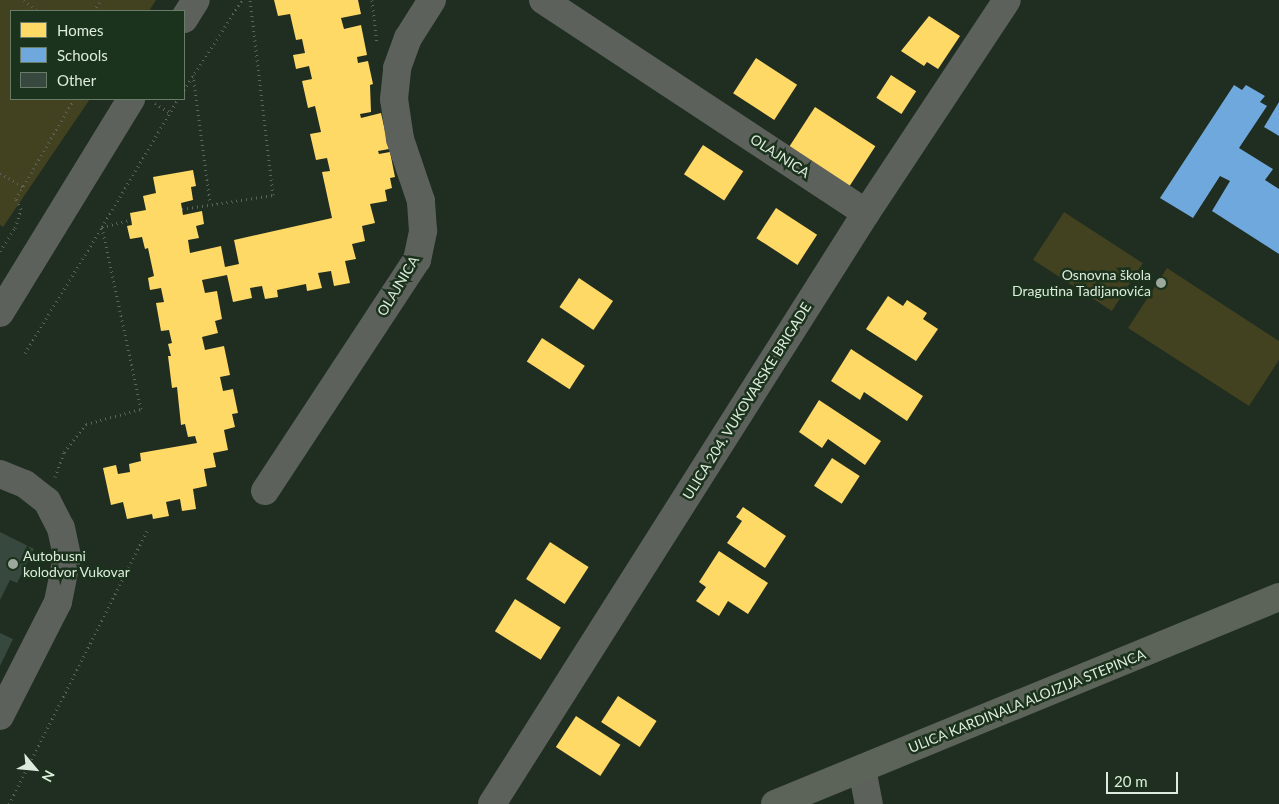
<!DOCTYPE html>
<meta charset="utf-8">
<style>
body{margin:0}
#map{position:relative;width:1279px;height:804px;overflow:hidden;background:#202d21;font-family:Lato,sans-serif}
div>[style]{position:absolute}
.green>*{inset:0;background:#424120;transform-origin:0 0}
.homes>*{inset:0;background:#ffd966;transform-origin:0 0}
.schools>*{inset:0;background:#6fa8dc}
.building>*{inset:0;background:#37483e}
.path>*{height:3px;margin-top:-1.5px;transform-origin:0;background:repeating-linear-gradient(90deg,#5c635c 0 1px,transparent 0 5px)}
.minor>*{height:28px;margin:-14px;padding:0 14px;transform-origin:14px;border-radius:14px;background:#5d615c}
.major>*{height:28px;margin:-14px;padding:0 14px;transform-origin:14px;border-radius:14px;background:#5c6359}
.dots>*{width:14px;height:14px;translate:-50% -50%;box-sizing:border-box;border:2px solid #1b321c;border-radius:50%}
span{translate:-50% -50%;white-space:nowrap;text-align:center;line-height:1.15;-webkit-text-stroke:5px #1b321c;paint-order:stroke}
.street-label{font-size:14px;color:#ddebdd}
.poi-label{font-size:14px;color:#ddebdd}
.right{translate:-100% -50%;text-align:right}
.left{translate:0 -50%;text-align:left}
.legend{position:absolute;left:10px;top:10px;width:175px;height:90px;box-sizing:border-box;background:#1b321c;border:1px solid #697c69;margin:0;padding:6px 9px;list-style:none;font-size:15px;color:#ddebdd}
.legend li{display:flex;align-items:center;gap:10px;height:25px}
.legend b{width:25px;border:1px solid #697c69}
.north{position:absolute;left:10px;top:744px;width:50px;height:50px;-webkit-text-stroke:4px #1b321c;paint-order:stroke;rotate:118deg;font-size:14px;font-weight:700;line-height:20px;text-align:center;color:#ddebdd}
.north::after{content:'';display:block;margin:auto;width:18px;height:22px;background:#ddebdd;clip-path:polygon(50% 0,100% 100%,50% 72%,0 100%)}
.scale{position:absolute;left:1106px;top:772px;width:72px;height:22px;box-sizing:border-box;border:2px solid #ddebdd;border-top:0;padding-left:6px;font-size:15px;line-height:18px;white-space:nowrap;color:#ddebdd;-webkit-text-stroke:4px #1b321c;paint-order:stroke}
</style>
<div id="map">
<div class="green">
<div style="clip-path:polygon(0 0,156px 0,149px 11px,11px 11px,11px 99px,90px 99px,3px 227px,0 225px)"></div>
<div style="left:1064px;top:212px;width:94px;height:57px;rotate:33deg"></div>
<div style="clip-path:polygon(1167px 268px,1279px 341px,1279px 360px,1249px 406px,1128px 328px)"></div>
</div>
<div class="homes">
<div style="clip-path:polygon(274px 0,358px 0,361px 14px,341px 18px,344px 29px,361px 25px,367px 55px,357px 57px,358px 63px,368px 61px,373px 84px,370px 85px,371px 112px,360px 114px,361px 118px,381px 113px,389px 149px,378px 151px,379px 154px,390px 152px,395px 177px,390px 178px,392px 188px,385px 190px,387px 201px,370px 204px,375px 223px,362px 226px,365px 241px,352px 244px,356px 259px,345px 261px,350px 283px,334px 286px,331px 271px,318px 273px,322px 288px,307px 291px,306px 284px,277px 290px,278px 297px,265px 299px,262px 286px,250px 288px,252px 298px,233px 302px,227px 275px,202px 280px,205px 293px,217px 291px,222px 319px,215px 321px,218px 333px,202px 337px,205px 350px,224px 346px,230px 375px,220px 377px,223px 391px,233px 389px,238px 413px,232px 414px,235px 427px,224px 430px,228px 450px,213px 453px,216px 467px,204px 469px,207px 486px,193px 489px,196px 509px,182px 511px,180px 499px,166px 502px,169px 516px,153px 519px,152px 514px,127px 519px,123px 502px,111px 505px,103px 468px,116px 465px,118px 474px,130px 472px,129px 464px,141px 461px,140px 453px,197px 443px,195px 436px,188px 437px,185px 424px,181px 425px,177px 387px,172px 388px,168px 356px,171px 356px,168px 344px,172px 343px,169px 330px,161px 331px,156px 303px,164px 302px,161px 288px,150px 290px,148px 278px,154px 276px,148px 248px,145px 249px,142px 237px,130px 239px,127px 226px,132px 225px,130px 213px,146px 210px,143px 196px,156px 193px,153px 177px,193px 170px,196px 186px,191px 187px,193px 200px,181px 203px,183px 215px,202px 211px,204px 224px,196px 226px,199px 238px,188px 240px,190px 253px,221px 246px,225px 267px,239px 264px,234px 240px,332px 218px,322px 172px,330px 171px,327px 158px,316px 160px,310px 134px,321px 132px,315px 106px,308px 108px,302px 81px,312px 79px,309px 66px,296px 69px,293px 55px,305px 53px,302px 39px,296px 40px,290px 14px,278px 16px)"></div>
<div style="clip-path:polygon(929px 16px,960px 36px,938px 69px,927px 62px,924px 66px,901px 51px)"></div>
<div style="left:756px;top:58px;width:49px;height:42px;rotate:33deg"></div>
<div style="left:891px;top:75px;width:30px;height:27px;rotate:33deg"></div>
<div style="left:815px;top:107px;width:72px;height:50px;rotate:33deg"></div>
<div style="left:703px;top:145px;width:48px;height:35px;rotate:33deg"></div>
<div style="left:776px;top:208px;width:49px;height:36px;rotate:33deg"></div>
<div style="left:579px;top:278px;width:41px;height:35px;rotate:34deg"></div>
<div style="clip-path:polygon(888px 296px,903px 306px,907px 300px,927px 313px,923px 319px,938px 329px,916px 361px,866px 329px)"></div>
<div style="left:542px;top:338px;width:51px;height:28px;rotate:33deg"></div>
<div style="clip-path:polygon(851px 349px,923px 396px,907px 421px,864px 392px,860px 400px,831px 381px)"></div>
<div style="clip-path:polygon(819px 400px,881px 441px,865px 465px,828px 439px,822px 448px,799px 432px)"></div>
<div style="left:832px;top:458px;width:33px;height:33px;rotate:33deg"></div>
<div style="clip-path:polygon(743px 507px,786px 536px,765px 568px,727px 543px,742px 521px,736px 517px)"></div>
<div style="left:550px;top:542px;width:46px;height:44px;rotate:33deg"></div>
<div style="clip-path:polygon(719px 551px,768px 583px,748px 614px,728px 601px,719px 616px,696px 601px,706px 587px,699px 582px)"></div>
<div style="left:515px;top:599px;width:54px;height:38px;rotate:32deg"></div>
<div style="left:618px;top:696px;width:46px;height:31px;rotate:33deg"></div>
<div style="left:576px;top:716px;width:53px;height:37px;rotate:33deg"></div>
</div>
<div class="schools">
<div style="clip-path:polygon(1234px 85px,1242px 90px,1246px 85px,1265px 96px,1260px 102px,1267px 106px,1239px 148px,1273px 169px,1265px 180px,1279px 189px,1279px 254px,1212px 211px,1230px 181px,1220px 176px,1193px 218px,1160px 198px)"></div>
<div style="clip-path:polygon(1279px 102px,1279px 136px,1264px 127px)"></div>
</div>
<div class="building">
<div style="clip-path:polygon(0 532px,34px 549px,17px 583px,10px 580px,0 600px)"></div>
<div style="clip-path:polygon(0 633px,13px 639px,0 666px)"></div>
</div>
<div class="path">
<div style="left:24px;top:0;width:18px;rotate:38deg"></div>
<div style="left:372px;top:0;width:44px;rotate:83.5deg"></div>
<div style="left:93px;top:11px;width:14px;rotate:-54deg"></div>
<div style="left:193px;top:75px;width:129px;rotate:82.4deg"></div>
<div style="left:184px;top:90px;width:107px;rotate:-57.2deg"></div>
<div style="left:155px;top:103px;width:17px;rotate:33deg"></div>
<div style="left:0;top:173px;width:27px;rotate:31deg"></div>
<div style="left:182px;top:209px;width:92px;rotate:-8.7deg"></div>
<div style="left:273px;top:195px;width:196px;rotate:-96.7deg"></div>
<div style="left:0;top:251px;width:27px;rotate:-57deg"></div>
<div style="left:15px;top:228px;width:20px;rotate:-72deg"></div>
<div style="left:21px;top:209px;width:11px;rotate:-117deg"></div>
<div style="left:16px;top:199px;width:116px;rotate:-59.9deg"></div>
<div style="left:25px;top:353px;width:148px;rotate:-58.6deg"></div>
<div style="left:102px;top:227px;width:30px;rotate:-14deg"></div>
<div style="left:55px;top:477px;width:27px;rotate:-70deg"></div>
<div style="left:64px;top:452px;width:36px;rotate:-52deg"></div>
<div style="left:86px;top:424px;width:57px;rotate:-15.3deg"></div>
<div style="left:141px;top:409px;width:186px;rotate:-102.1deg"></div>
<div style="left:102px;top:227px;width:149px;rotate:-59.3deg"></div>
<div style="left:9px;top:804px;width:306px;rotate:-63.2deg"></div>
</div>
<div class="minor">
<div style="left:543px;top:0;width:387px;rotate:33.4deg"></div>
<div style="left:184px;top:19px;width:22px;rotate:-58deg"></div>
<div style="left:0;top:313px;width:251px;rotate:-58.5deg"></div>
<div style="left:0;top:474px;width:27px;rotate:22deg"></div>
<div style="left:25px;top:484px;width:28px;rotate:38deg"></div>
<div style="left:47px;top:501px;width:30px;rotate:63deg"></div>
<div style="left:61px;top:528px;width:30px;rotate:78deg"></div>
<div style="left:67px;top:557px;width:46px;rotate:101.3deg"></div>
<div style="left:58px;top:602px;width:128px;rotate:117deg"></div>
<div style="left:265px;top:491px;width:277px;rotate:-56.7deg"></div>
<div style="left:417px;top:260px;width:30px;rotate:-78deg"></div>
<div style="left:423px;top:231px;width:30px;rotate:-94deg"></div>
<div style="left:421px;top:201px;width:65px;rotate:-108.7deg"></div>
<div style="left:400px;top:139px;width:40px;rotate:-98.5deg"></div>
<div style="left:394px;top:99px;width:31px;rotate:-84deg"></div>
<div style="left:397px;top:68px;width:32px;rotate:-70deg"></div>
<div style="left:408px;top:38px;width:45px;rotate:-57.7deg"></div>
<div style="left:862px;top:769px;width:36px;rotate:79deg"></div>
<div style="left:492px;top:804px;width:699px;rotate:-57.67deg"></div>
<div style="left:866px;top:213px;width:255px;rotate:-56.5deg"></div>
</div>
<div class="major">
<div style="left:775px;top:804px;width:545px;rotate:-22.33deg"></div>
</div>
<div class="dots">
<div style="left:1161px;top:283px;background:#9ba89b"></div>
<div style="left:13px;top:564px;background:#9ba89b"></div>
</div>
<div class="street-label">
<span style="left:780px;top:156px;rotate:33deg">OLAJNICA</span>
<span style="left:398px;top:286px;rotate:-59deg">OLAJNICA</span>
<span style="left:747px;top:401px;rotate:-58deg">ULICA 204. VUKOVARSKE BRIGADE</span>
<span style="left:1027px;top:701px;rotate:-22deg">ULICA KARDINALA ALOJZIJA STEPINCA</span>
</div>
<div class="poi-label">
<span class="right" style="left:1151px;top:283px">Osnovna škola<br>Dragutina Tadijanovića</span>
<span class="left" style="left:23px;top:564px">Autobusni<br>kolodvor Vukovar</span>
</div>
<ul class="legend">
<li><b style="height:14px;background:#ffd966"></b>Homes</li>
<li><b style="height:14px;background:#6fa8dc"></b>Schools</li>
<li><b style="height:14px;background:#37483e"></b>Other</li>
</ul>
<div class="north">N</div>
<div class="scale">20 m</div>
</div>
